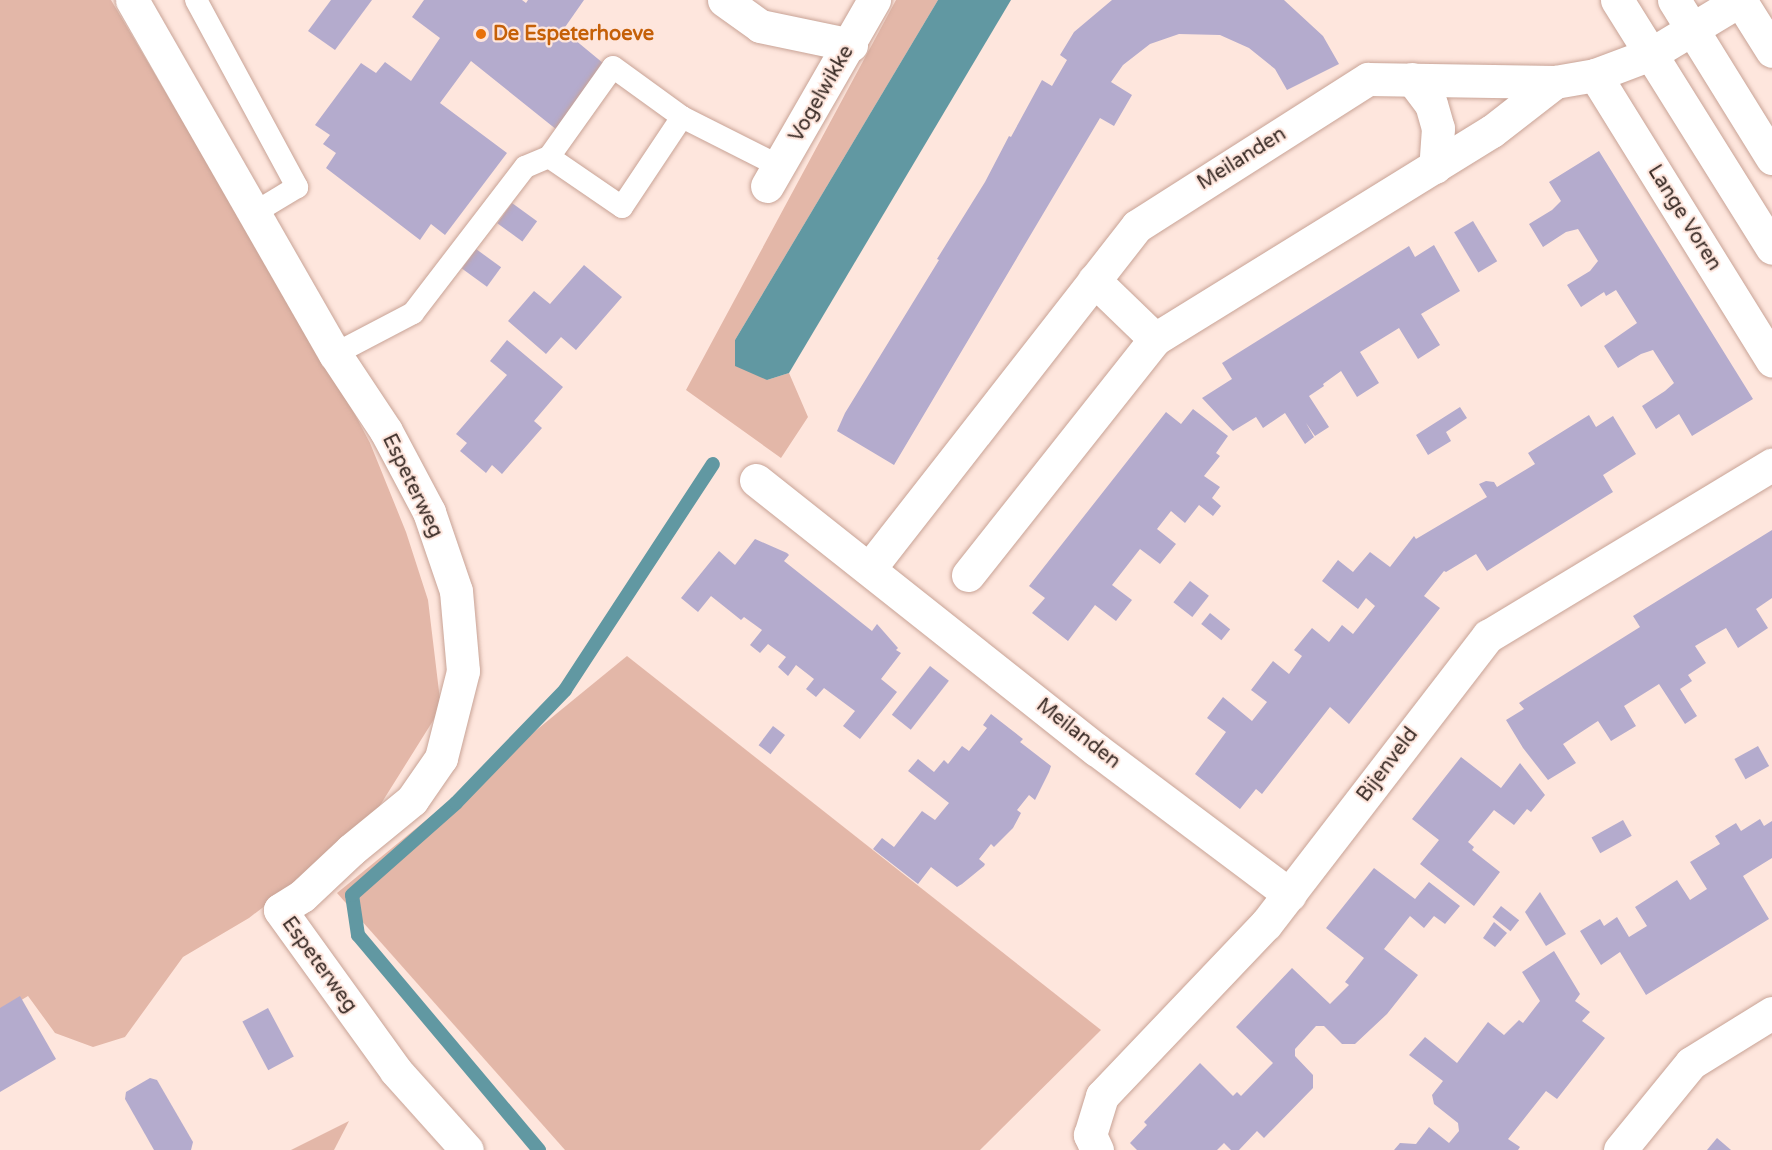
<!DOCTYPE html>
<style>
body{margin:0}
#map{position:relative;width:1772px;height:1150px;overflow:hidden;background:#fee6dd;font-family:"Varela Round",sans-serif}
div>[style]{position:absolute}
.green>*{inset:0;background:#e3b7a8}
.water>*{inset:0;background:#6198a2}
.stream>*{height:14px;margin:-7px;padding:0 7px;transform-origin:7px;border-radius:7px;background:#6198a2}
.building>*{inset:0;background:#b4abcd;transform-origin:0 0}
.roads{filter:drop-shadow(0 0 2px #c8a396) drop-shadow(0 0 2px #c8a396)}
.lane>*{height:22px;margin:-11px;padding:0 11px;transform-origin:11px;border-radius:11px;background:#fff}
.street>*{height:33px;margin:-16.5px;padding:0 16.5px;transform-origin:16.5px;border-radius:16.5px;background:#fff}
.secondary>*{height:33px;margin:-16.5px;padding:0 16.5px;transform-origin:16.5px;border-radius:16.5px;background:#fff}
.dots>*{width:16px;height:16px;translate:-50% -50%;box-sizing:border-box;border:3px solid #fee6dd;border-radius:50%}
span{translate:-50% -50%;white-space:nowrap;text-align:center;line-height:1.15;-webkit-text-stroke:4.5px #fee6dd;paint-order:stroke}
.food-label{font-size:20px;color:#c56008;font-weight:700}
.left{translate:0 -50%;text-align:left}
.street-label{font-size:20px;color:#382a25}
</style>
<div id="map">
<div class="green">
<div style="clip-path:polygon(0 0,111px 0,343px 392px,370px 443px,406px 532px,428px 600px,441px 708px,379px 807px,345px 844px,249px 918px,183px 957px,125px 1037px,93px 1047px,55px 1033px,28px 996px,0 1013px)"></div>
<div style="clip-path:polygon(896px 0,938px 0,735px 340px,767px 380px,789px 373px,808px 417px,781px 458px,686px 390px)"></div>
<div style="clip-path:polygon(627px 656px,1101px 1030px,980px 1150px,565px 1150px,337px 893px)"></div>
<div style="clip-path:polygon(349px 1121px,334px 1150px,291px 1150px)"></div>
</div>
<div class="water">
<div style="clip-path:polygon(938px 0,1011px 0,789px 373px,767px 380px,735px 366px,735px 340px)"></div>
</div>
<div class="stream">
<div style="left:539px;top:1150px;width:281px;rotate:-130.1deg"></div>
<div style="left:358px;top:935px;width:40px;rotate:-98.5deg"></div>
<div style="left:352px;top:895px;width:139px;rotate:-41.5deg"></div>
<div style="left:456px;top:803px;width:157px;rotate:-46deg"></div>
<div style="left:565px;top:690px;width:270px;rotate:-56.8deg"></div>
</div>
<div class="building">
<div style="clip-path:polygon(331px 0,372px 0,335px 50px,308px 31px)"></div>
<div style="clip-path:polygon(424px 0,522px 0,526px 3px,528px 0,584px 0,563px 30px,609px 68px,557px 130px,471px 61px,440px 103px,507px 153px,445px 235px,431px 224px,420px 240px,326px 168px,336px 153px,323px 144px,330px 135px,315px 125px,361px 63px,376px 73px,385px 62px,411px 81px,440px 38px,412px 17px)"></div>
<div style="clip-path:polygon(1112px 0,1284px 0,1323px 36px,1339px 64px,1287px 90px,1275px 69px,1249px 48px,1220px 35px,1179px 34px,1150px 44px,1123px 65px,1111px 82px,1132px 95px,1114px 126px,1100px 118px,894px 465px,837px 431px,845px 413px,939px 260px,937px 259px,985px 182px,1009px 136px,1011px 137px,1042px 80px,1052px 86px,1067px 60px,1060px 55px,1074px 32px)"></div>
<div style="clip-path:polygon(1599px 151px,1753px 399px,1692px 436px,1679px 414px,1656px 429px,1642px 406px,1665px 391px,1674px 383px,1653px 350px,1641px 354px,1618px 368px,1604px 346px,1637px 323px,1616px 290px,1606px 296px,1604px 292px,1581px 307px,1567px 285px,1590px 271px,1598px 261px,1578px 229px,1566px 232px,1543px 247px,1529px 224px,1552px 210px,1561px 201px,1549px 182px)"></div>
<div style="left:512px;top:203px;width:31px;height:25px;rotate:36deg"></div>
<div style="left:1473px;top:221px;width:47px;height:22px;rotate:59deg"></div>
<div style="clip-path:polygon(1434px 245px,1460px 291px,1421px 314px,1440px 345px,1418px 359px,1399px 328px,1360px 352px,1379px 383px,1357px 397px,1341px 371px,1323px 384px,1324px 386px,1309px 396px,1329px 427px,1315px 436px,1306px 423px,1314px 437px,1305px 444px,1285px 413px,1263px 428px,1256px 417px,1233px 431px,1202px 398px,1232px 379px,1222px 363px,1409px 246px,1415px 257px)"></div>
<div style="left:476px;top:249px;width:31px;height:24px;rotate:36deg"></div>
<div style="clip-path:polygon(584px 265px,622px 297px,576px 350px,561px 337px,546px 354px,508px 321px,534px 291px,550px 304px)"></div>
<div style="clip-path:polygon(507px 340px,563px 387px,534px 421px,542px 428px,502px 474px,492px 465px,486px 473px,460px 451px,467px 443px,456px 434px,507px 375px,490px 361px)"></div>
<div style="clip-path:polygon(1460px 407px,1467px 418px,1446px 432px,1451px 441px,1428px 455px,1416px 435px)"></div>
<div style="clip-path:polygon(1193px 409px,1228px 436px,1216px 453px,1220px 456px,1204px 476px,1220px 487px,1212px 498px,1221px 506px,1213px 516px,1199px 505px,1185px 523px,1171px 511px,1157px 529px,1176px 544px,1160px 564px,1140px 549px,1112px 585px,1132px 600px,1116px 621px,1095px 605px,1068px 641px,1032px 613px,1045px 598px,1029px 586px,1166px 412px,1181px 424px)"></div>
<div style="clip-path:polygon(1589px 415px,1596px 427px,1613px 416px,1636px 454px,1603px 475px,1613px 492px,1487px 571px,1476px 554px,1446px 572px,1444px 571px,1424px 596px,1440px 608px,1349px 724px,1330px 707px,1262px 794px,1256px 789px,1240px 809px,1195px 774px,1226px 732px,1207px 718px,1223px 697px,1252px 721px,1267px 702px,1251px 690px,1273px 661px,1289px 674px,1302px 656px,1294px 650px,1312px 628px,1329px 642px,1342px 625px,1353px 634px,1375px 606px,1366px 598px,1358px 609px,1322px 581px,1338px 560px,1353px 572px,1370px 552px,1390px 567px,1414px 536px,1416px 539px,1487px 497px,1479px 484px,1486px 481px,1494px 482px,1497px 487px,1535px 464px,1528px 453px)"></div>
<div style="clip-path:polygon(1772px 530px,1772px 598px,1756px 609px,1768px 628px,1738px 648px,1726px 628px,1695px 646px,1706px 663px,1688px 675px,1692px 681px,1680px 689px,1697px 716px,1685px 724px,1659px 684px,1624px 706px,1636px 726px,1611px 741px,1598px 721px,1563px 744px,1576px 763px,1548px 780px,1523px 748px,1506px 720px,1524px 709px,1519px 703px,1640px 627px,1633px 616px)"></div>
<div style="clip-path:polygon(755px 539px,787px 553px,789px 555px,784px 561px,872px 631px,877px 624px,898px 648px,896px 650px,901px 653px,881px 679px,897px 692px,860px 739px,843px 726px,855px 711px,824px 688px,816px 697px,806px 689px,814px 679px,796px 665px,788px 676px,778px 667px,786px 657px,768px 644px,760px 653px,750px 645px,762px 630px,744px 617px,741px 620px,711px 596px,698px 612px,681px 598px,719px 551px,735px 565px)"></div>
<div style="left:1190px;top:581px;width:24px;height:27px;rotate:38deg"></div>
<div style="left:1210px;top:613px;width:26px;height:14px;rotate:39deg"></div>
<div style="left:930px;top:666px;width:24px;height:62px;rotate:38deg"></div>
<div style="clip-path:polygon(991px 714px,1023px 739px,1020px 742px,1051px 766px,1049px 772px,1035px 800px,1029px 795px,1017px 810px,1021px 813px,1013px 828px,994px 847px,991px 844px,979px 859px,985px 864px,984px 866px,962px 884px,957px 887px,931px 867px,918px 884px,873px 849px,882px 838px,894px 847px,922px 811px,935px 820px,949px 803px,908px 771px,918px 759px,934px 772px,944px 760px,948px 764px,962px 746px,969px 751px,987px 728px,983px 725px)"></div>
<div style="left:773px;top:726px;width:15px;height:24px;rotate:37deg"></div>
<div style="left:1758px;top:746px;width:23px;height:27px;rotate:61deg"></div>
<div style="clip-path:polygon(1461px 757px,1501px 788px,1520px 763px,1545px 795px,1531px 812px,1527px 809px,1514px 825px,1494px 810px,1468px 842px,1474px 847px,1472px 850px,1500px 872px,1474px 906px,1420px 864px,1439px 840px,1412px 819px)"></div>
<div style="clip-path:polygon(1760px 819px,1764px 826px,1772px 821px,1772px 858px,1743px 876px,1769px 919px,1646px 995px,1620px 952px,1601px 965px,1580px 931px,1600px 919px,1604px 926px,1617px 917px,1629px 937px,1647px 926px,1635px 907px,1677px 880px,1690px 900px,1707px 889px,1690px 862px,1720px 844px,1715px 836px,1736px 823px,1741px 831px)"></div>
<div style="left:1623px;top:820px;width:18px;height:36px;rotate:61deg"></div>
<div style="clip-path:polygon(1374px 868px,1415px 899px,1429px 882px,1460px 906px,1445px 924px,1434px 916px,1424px 928px,1410px 916px,1384px 949px,1418px 975px,1387px 1014px,1355px 1044px,1342px 1044px,1324px 1026px,1316px 1026px,1295px 1049px,1295px 1056px,1313px 1075px,1313px 1088px,1264px 1138px,1257px 1131px,1239px 1150px,1231px 1150px,1224px 1143px,1217px 1150px,1137px 1150px,1130px 1143px,1147px 1125px,1144px 1122px,1200px 1063px,1233px 1096px,1237px 1092px,1241px 1096px,1273px 1063px,1236px 1027px,1292px 968px,1330px 1004px,1349px 985px,1345px 982px,1364px 958px,1326px 928px)"></div>
<div style="clip-path:polygon(1540px 892px,1566px 934px,1546px 946px,1525px 912px)"></div>
<div style="left:1501px;top:906px;width:23px;height:14px;rotate:38deg"></div>
<div style="clip-path:polygon(1494px 922px,1507px 933px,1495px 947px,1483px 938px)"></div>
<div style="clip-path:polygon(1554px 951px,1580px 994px,1575px 1001px,1590px 1012px,1582px 1021px,1605px 1038px,1557px 1099px,1546px 1091px,1508px 1139px,1520px 1147px,1518px 1150px,1394px 1150px,1400px 1143px,1416px 1144px,1429px 1127px,1449px 1143px,1459px 1131px,1458px 1123px,1434px 1104px,1432px 1095px,1443px 1081px,1409px 1055px,1425px 1037px,1457px 1063px,1488px 1022px,1504px 1035px,1519px 1020px,1523px 1023px,1540px 1001px,1522px 972px)"></div>
<div style="clip-path:polygon(20px 996px,56px 1059px,0 1092px,0 1008px)"></div>
<div style="left:268px;top:1008px;width:55px;height:29px;rotate:62deg"></div>
<div style="clip-path:polygon(150px 1078px,157px 1080px,193px 1142px,191px 1150px,154px 1150px,125px 1099px,126px 1092px)"></div>
<div style="clip-path:polygon(1717px 1138px,1731px 1150px,1707px 1150px)"></div>
</div>
<div class="roads">
<div class="lane">
<div style="left:196px;top:0;width:213px;rotate:61.6deg"></div>
<div style="left:297px;top:187px;width:50px;rotate:148.8deg"></div>
<div style="left:682px;top:117px;width:108px;rotate:123.7deg"></div>
<div style="left:622px;top:207px;width:88px;rotate:-145.6deg"></div>
<div style="left:549px;top:157px;width:110px;rotate:-54.6deg"></div>
<div style="left:613px;top:67px;width:85px;rotate:35.9deg"></div>
<div style="left:682px;top:117px;width:109px;rotate:26.8deg"></div>
<div style="left:335px;top:354px;width:88px;rotate:-27.7deg"></div>
<div style="left:413px;top:313px;width:184px;rotate:-52.5deg"></div>
<div style="left:525px;top:167px;width:26px;rotate:-23deg"></div>
</div>
<div class="street">
<div style="left:132px;top:0;width:408px;rotate:60.2deg"></div>
<div style="left:335px;top:354px;width:92px;rotate:56.5deg"></div>
<div style="left:386px;top:431px;width:92px;rotate:62deg"></div>
<div style="left:429px;top:512px;width:83px;rotate:71.1deg"></div>
<div style="left:456px;top:591px;width:80px;rotate:85deg"></div>
<div style="left:463px;top:671px;width:90px;rotate:104.2deg"></div>
<div style="left:441px;top:758px;width:51px;rotate:124.6deg"></div>
<div style="left:412px;top:800px;width:79px;rotate:140.7deg"></div>
<div style="left:351px;top:850px;width:67px;rotate:136.8deg"></div>
<div style="left:302px;top:896px;width:26px;rotate:148deg"></div>
<div style="left:280px;top:910px;width:198px;rotate:54.2deg"></div>
<div style="left:396px;top:1071px;width:106px;rotate:48.1deg"></div>
<div style="left:724px;top:0;width:44px;rotate:35.8deg"></div>
<div style="left:760px;top:26px;width:93px;rotate:11.8deg"></div>
<div style="left:1740px;top:0;width:60px;rotate:57.9deg"></div>
<div style="left:1595px;top:75px;width:336px;rotate:58.2deg"></div>
<div style="left:1412px;top:79px;width:31px;rotate:53deg"></div>
<div style="left:1431px;top:104px;width:25px;rotate:74deg"></div>
<div style="left:1438px;top:128px;width:39px;rotate:94deg"></div>
<div style="left:767px;top:186px;width:215px;rotate:-60.1deg"></div>
<div style="left:1094px;top:280px;width:85px;rotate:44deg"></div>
<div style="left:756px;top:480px;width:435px;rotate:38.4deg"></div>
<div style="left:1097px;top:750px;width:241px;rotate:36.9deg"></div>
<div style="left:869px;top:569px;width:435px;rotate:-52deg"></div>
<div style="left:1137px;top:226px;width:274px;rotate:-32.5deg"></div>
<div style="left:1368px;top:79px;width:187px;rotate:0.9deg"></div>
<div style="left:1555px;top:82px;width:41px;rotate:-9.9deg"></div>
<div style="left:1595px;top:75px;width:60px;rotate:-20.6deg"></div>
<div style="left:1651px;top:54px;width:104px;rotate:-31.2deg"></div>
<div style="left:968px;top:575px;width:301px;rotate:-51.6deg"></div>
<div style="left:1155px;top:339px;width:396px;rotate:-31.7deg"></div>
<div style="left:1492px;top:131px;width:80px;rotate:-37.9deg"></div>
<div style="left:1097px;top:1150px;width:17px;rotate:-115deg"></div>
<div style="left:1090px;top:1135px;width:41px;rotate:-72.9deg"></div>
<div style="left:1102px;top:1096px;width:238px;rotate:-46.4deg"></div>
<div style="left:1266px;top:924px;width:364px;rotate:-52.4deg"></div>
<div style="left:1488px;top:636px;width:332px;rotate:-31.1deg"></div>
<div style="left:1620px;top:1150px;width:112px;rotate:-50.8deg"></div>
<div style="left:1691px;top:1063px;width:95px;rotate:-31.7deg"></div>
</div>
<div class="secondary">
<div style="left:1617px;top:0;width:292px;rotate:58deg"></div>
<div style="left:1674px;top:0;width:186px;rotate:58.2deg"></div>
</div>
</div>
<div class="dots">
<div style="left:481px;top:34px;background:#e8710a"></div>
</div>
<div class="food-label">
<span class="left" style="left:493px;top:34px">De Espeterhoeve</span>
</div>
<div class="street-label">
<span style="left:822px;top:94px;rotate:-60deg">Vogelwikke</span>
<span style="left:1242px;top:159px;rotate:-32deg">Meilanden</span>
<span style="left:1684px;top:218px;rotate:58deg">Lange Voren</span>
<span style="left:412px;top:486px;rotate:64deg">Espeterweg</span>
<span style="left:1078px;top:734px;rotate:38deg">Meilanden</span>
<span style="left:1388px;top:765px;rotate:-53deg">Bijenveld</span>
<span style="left:319px;top:965px;rotate:54deg">Espeterweg</span>
</div>
</div>
